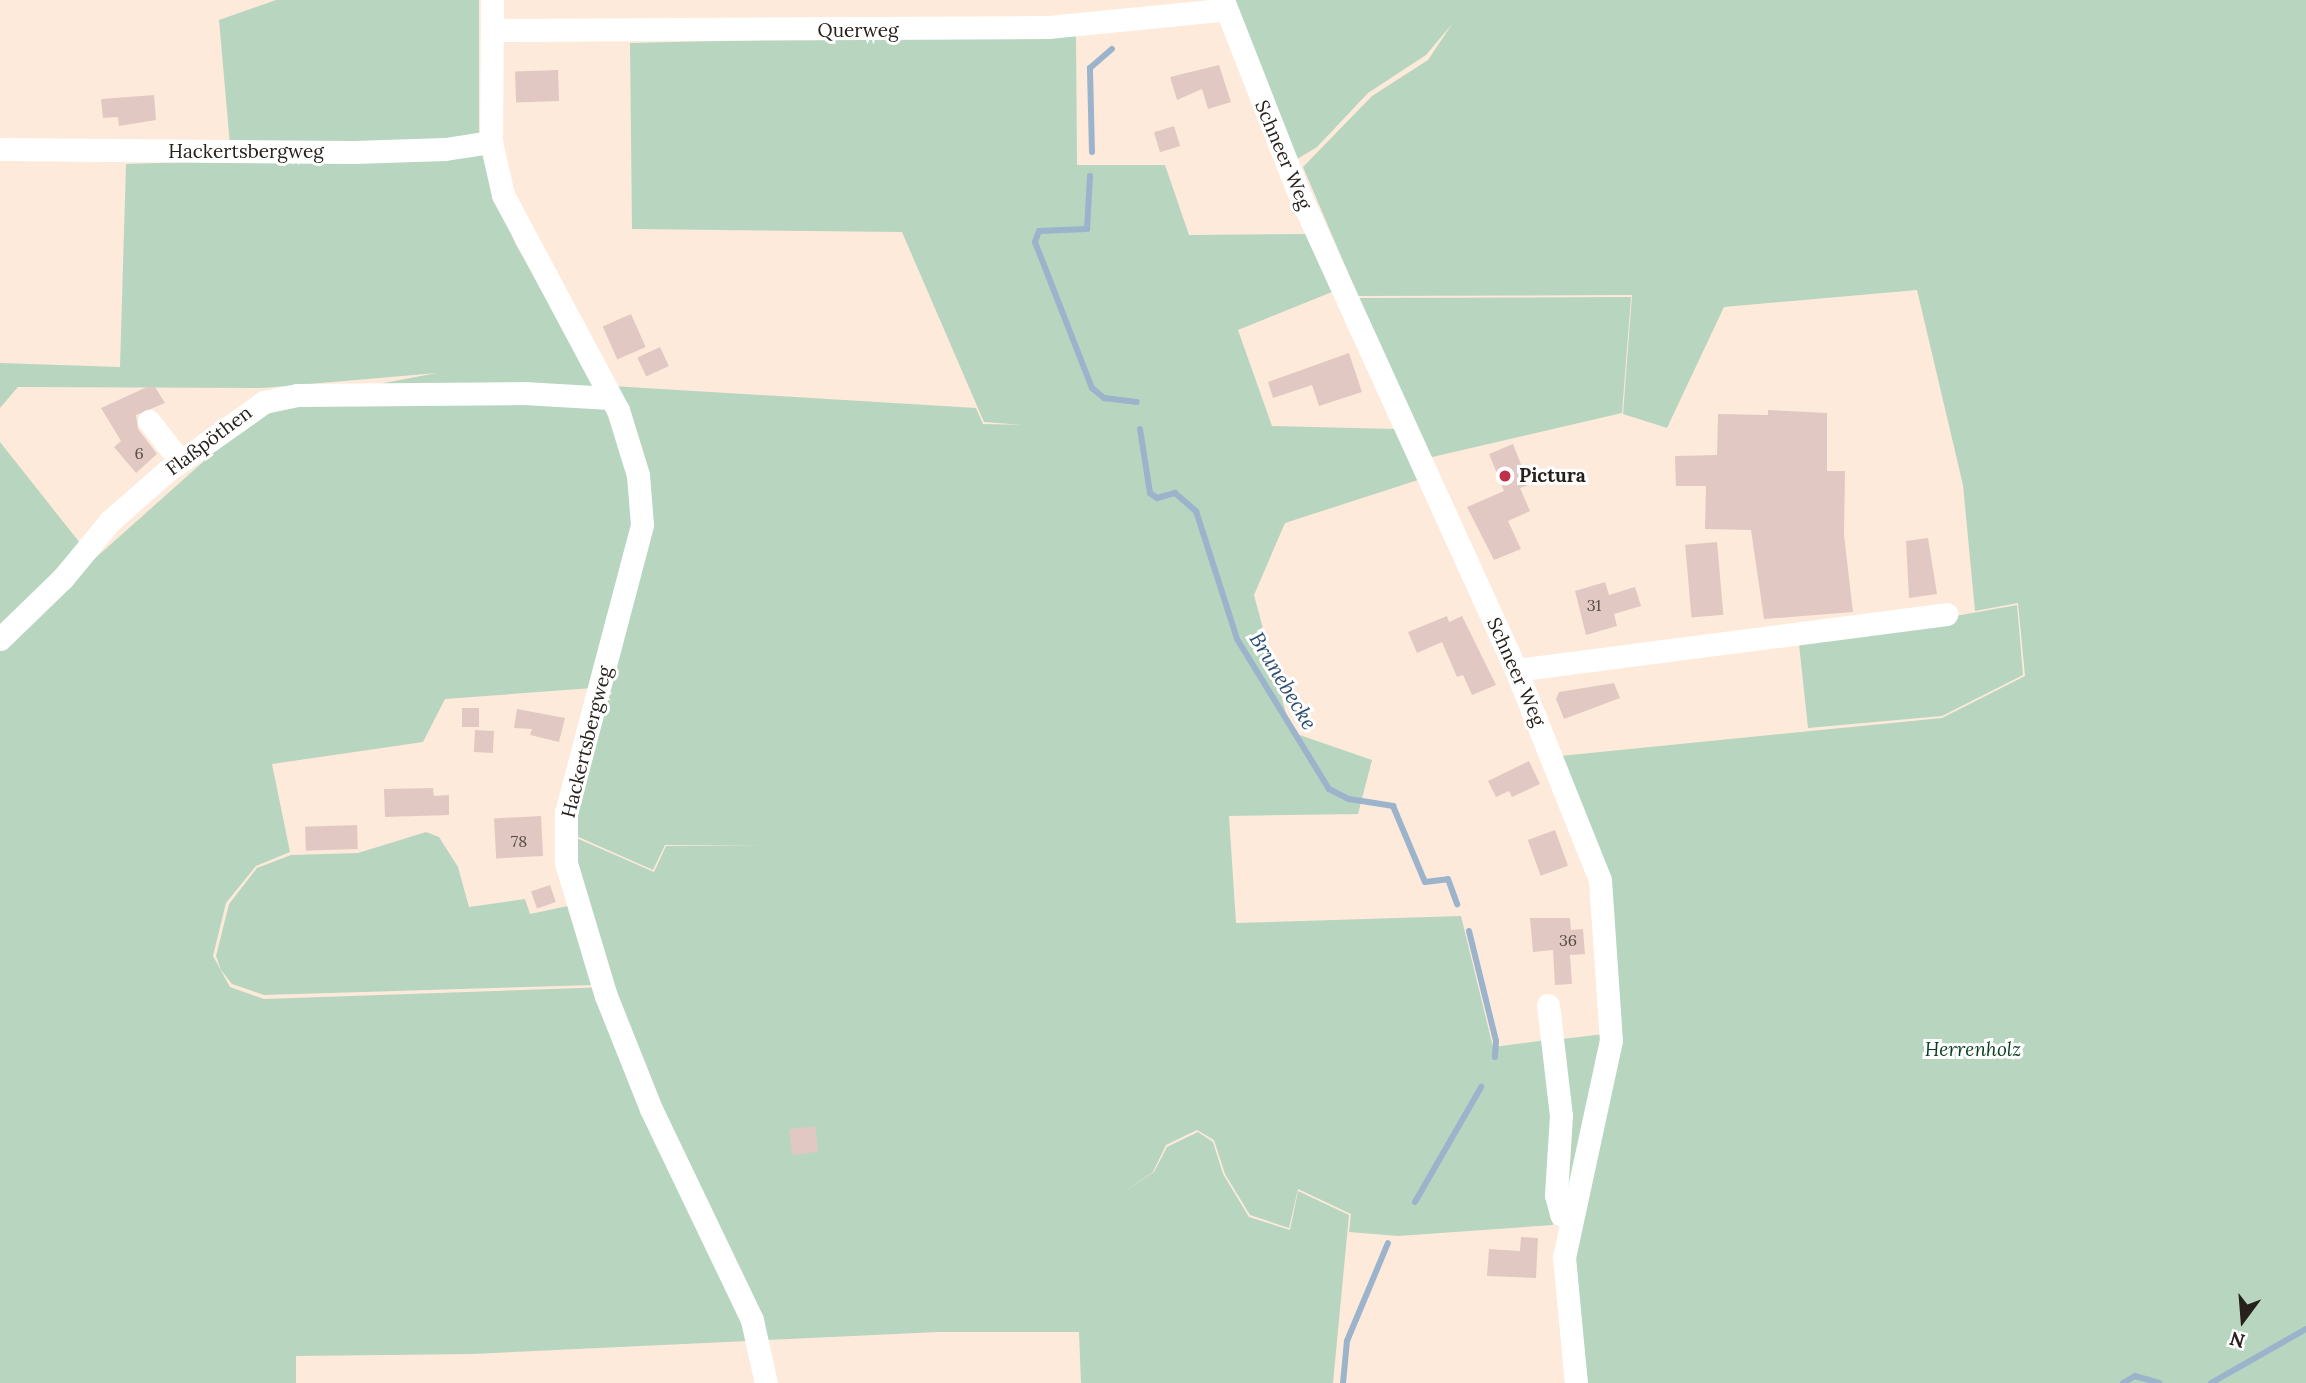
<!DOCTYPE html>
<meta charset="utf-8">
<style>
body{margin:0}
#map{position:relative;width:2306px;height:1383px;overflow:hidden;background:#feeada;font-family:Lora,serif}
div>[style]{position:absolute}
.green>*{inset:0;background:#b8d5c0}
.stream>*{height:6px;margin:-3px;padding:0 3px;transform-origin:3px;border-radius:3px;background:#9cb3cc}
.building>*{inset:0;background:#e2c8c2;transform-origin:0 0}
.minor>*{height:23px;margin:-11.5px;padding:0 11.5px;transform-origin:11.5px;border-radius:11.5px;background:#fff}
.dots>*{width:19px;height:19px;translate:-50% -50%;box-sizing:border-box;border:4px solid #fff;border-radius:50%}
span{translate:-50% -50%;white-space:nowrap;text-align:center;line-height:1.15;-webkit-text-stroke:6px #fff;paint-order:stroke}
.number-label{font-size:16px;color:#564a45}
.number-label span{-webkit-text-stroke-width:0}
.street-label{font-size:19px;color:#27201b}
.poi-label{font-size:19px;color:#27201b;font-weight:700}
.left{translate:0 -50%;text-align:left}
.park-label{font-size:19px;color:#083e22;font-style:italic}
.water-label{font-size:21px;color:#2c4d73;font-style:italic}
.north{position:absolute;left:2208px;top:1285px;width:70px;height:70px;-webkit-text-stroke:5px #fff;paint-order:stroke;rotate:196deg;font-size:19px;font-weight:700;line-height:28px;text-align:center;color:#27201b}
.north::after{content:'';display:block;margin:auto;width:24px;height:32px;background:#27201b;clip-path:polygon(50% 0,100% 100%,50% 72%,0 100%)}
</style>
<div id="map">
<div class="green">
<div style="clip-path:polygon(276px 0,479px 0,479px 133px,442px 146px,230px 145px,219px 20px)"></div>
<div style="clip-path:polygon(1220px 0,2306px 0,2306px 1383px,1588px 1383px,1574px 1259px,1619px 1040px,1610px 880px,1560px 756px,1942px 718px,2025px 676px,2018px 603px,1975px 611px,1963px 485px,1917px 290px,1724px 307px,1667px 428px,1623px 414px,1632px 295px,1358px 296px,1303px 167px,1372px 96px,1428px 60px,1452px 24px,1426px 55px,1368px 93px,1317px 147px,1294px 161px)"></div>
<div style="clip-path:polygon(evenodd,1076px 33px,1077px 165px,1165px 165px,1189px 235px,1307px 234px,1332px 292px,1238px 330px,1272px 426px,1396px 429px,1418px 480px,1285px 523px,1254px 595px,1291px 732px,1372px 760px,1358px 814px,1229px 816px,1236px 923px,1461px 916px,1493px 1047px,1546px 1040px,1553px 1114px,1548px 1199px,1553px 1225px,1398px 1236px,1349px 1232px,1351px 1214px,1298px 1189px,1289px 1228px,1250px 1215px,1225px 1174px,1214px 1140px,1197px 1130px,1166px 1145px,1153px 1172px,1122px 1193px,1154px 1172px,1167px 1147px,1198px 1132px,1213px 1142px,1223px 1174px,1249px 1217px,1290px 1230px,1298px 1191px,1349px 1215px,1333px 1383px,1081px 1383px,1079px 1332px,938px 1332px,473px 1354px,296px 1356px,296px 1383px,0 1383px,0 643px,267px 405px,437px 373px,263px 388px,18px 387px,0 408px,0 363px,120px 367px,126px 164px,482px 153px,515px 243px,596px 385px,976px 408px,983px 424px,1024px 425px,984px 422px,902px 232px,632px 229px,630px 43px,1076px 33px,606px 687px,574px 811px,574px 835px,653px 870px,665px 845px,770px 846px,666px 846px,654px 872px,574px 837px,575px 866px,609px 987px,264px 999px,230px 987px,213px 956px,226px 903px,256px 866px,290px 852px,272px 764px,423px 742px,445px 699px,606px 687px)"></div>
<div style="clip-path:polygon(1631px 297px,1622px 413px,1428px 458px,1358px 298px)"></div>
<div style="clip-path:polygon(0 442px,80px 543px,0 631px)"></div>
<div style="clip-path:polygon(2017px 605px,2023px 675px,1942px 716px,1808px 728px,1799px 644px)"></div>
<div style="clip-path:polygon(426px 832px,439px 837px,458px 867px,469px 907px,525px 899px,530px 914px,568px 906px,594px 985px,264px 995px,232px 984px,221px 970px,216px 956px,229px 904px,257px 868px,291px 855px,358px 853px)"></div>
<div style="clip-path:polygon(1604px 1034px,1567px 1205px,1562px 1039px)"></div>
</div>
<div class="stream">
<div style="left:1092px;top:152px;width:84px;rotate:-91.4deg"></div>
<div style="left:1090px;top:68px;width:29px;rotate:-41deg"></div>
<div style="left:1090px;top:176px;width:53px;rotate:93.2deg"></div>
<div style="left:1087px;top:229px;width:48px;rotate:177.6deg"></div>
<div style="left:1039px;top:231px;width:12px;rotate:110deg"></div>
<div style="left:1035px;top:242px;width:157px;rotate:68.7deg"></div>
<div style="left:1092px;top:388px;width:16px;rotate:40deg"></div>
<div style="left:1104px;top:398px;width:33px;rotate:7deg"></div>
<div style="left:1140px;top:429px;width:65px;rotate:81.1deg"></div>
<div style="left:1150px;top:493px;width:9px;rotate:36deg"></div>
<div style="left:1157px;top:498px;width:19px;rotate:-16deg"></div>
<div style="left:1175px;top:493px;width:28px;rotate:41deg"></div>
<div style="left:1196px;top:511px;width:134px;rotate:72.2deg"></div>
<div style="left:1237px;top:639px;width:176px;rotate:58.5deg"></div>
<div style="left:1329px;top:789px;width:22px;rotate:27deg"></div>
<div style="left:1349px;top:799px;width:45px;rotate:9deg"></div>
<div style="left:1393px;top:806px;width:82px;rotate:67.2deg"></div>
<div style="left:1425px;top:882px;width:23px;rotate:-7deg"></div>
<div style="left:1448px;top:879px;width:27px;rotate:70deg"></div>
<div style="left:1469px;top:931px;width:113px;rotate:76.2deg"></div>
<div style="left:1496px;top:1041px;width:16px;rotate:94deg"></div>
<div style="left:1415px;top:1202px;width:133px;rotate:-60.1deg"></div>
<div style="left:1343px;top:1383px;width:42px;rotate:-84.6deg"></div>
<div style="left:1347px;top:1341px;width:106px;rotate:-67.3deg"></div>
<div style="left:2123px;top:1383px;width:14px;rotate:-30deg"></div>
<div style="left:2135px;top:1376px;width:25px;rotate:16deg"></div>
<div style="left:2211px;top:1383px;width:109px;rotate:-29.6deg"></div>
</div>
<div class="building">
<div style="clip-path:polygon(1219px 65px,1231px 102px,1208px 109px,1202px 89px,1177px 100px,1170px 77px)"></div>
<div style="left:558px;top:70px;width:31px;height:43px;rotate:88deg"></div>
<div style="clip-path:polygon(154px 95px,156px 120px,119px 126px,118px 117px,103px 118px,101px 99px)"></div>
<div style="left:1174px;top:126px;width:21px;height:21px;rotate:73deg"></div>
<div style="left:631px;top:314px;width:36px;height:31px;rotate:66deg"></div>
<div style="left:660px;top:347px;width:21px;height:25px;rotate:65deg"></div>
<div style="clip-path:polygon(1349px 353px,1362px 392px,1319px 406px,1312px 385px,1273px 398px,1268px 382px)"></div>
<div style="clip-path:polygon(147px 387px,155px 387px,165px 403px,136px 415px,138px 429px,157px 454px,136px 473px,114px 447px,121px 441px,101px 408px)"></div>
<div style="clip-path:polygon(1768px 410px,1827px 413px,1827px 471px,1845px 471px,1844px 535px,1853px 612px,1764px 619px,1751px 530px,1705px 529px,1706px 486px,1676px 486px,1675px 456px,1717px 455px,1718px 414px,1768px 415px)"></div>
<div style="clip-path:polygon(1513px 444px,1529px 485px,1520px 488px,1530px 511px,1508px 521px,1521px 549px,1494px 560px,1467px 507px,1504px 491px,1489px 454px)"></div>
<div style="clip-path:polygon(1928px 538px,1937px 594px,1909px 598px,1906px 541px)"></div>
<div style="left:1717px;top:542px;width:73px;height:32px;rotate:85deg"></div>
<div style="clip-path:polygon(1605px 582px,1609px 595px,1635px 587px,1641px 606px,1614px 614px,1617px 626px,1586px 635px,1575px 591px)"></div>
<div style="clip-path:polygon(1447px 616px,1449px 622px,1462px 616px,1496px 685px,1472px 695px,1463px 675px,1457px 677px,1442px 642px,1417px 653px,1408px 632px)"></div>
<div style="clip-path:polygon(1614px 683px,1620px 698px,1564px 719px,1556px 699px,1559px 692px)"></div>
<div style="left:462px;top:708px;width:17px;height:19px"></div>
<div style="clip-path:polygon(517px 709px,565px 718px,559px 742px,530px 735px,532px 729px,514px 728px)"></div>
<div style="left:475px;top:730px;width:19px;height:22px;rotate:3deg"></div>
<div style="clip-path:polygon(1529px 761px,1540px 784px,1512px 797px,1509px 791px,1496px 797px,1488px 781px)"></div>
<div style="clip-path:polygon(433px 788px,434px 796px,449px 795px,449px 815px,385px 817px,384px 789px)"></div>
<div style="left:541px;top:816px;width:40px;height:47px;rotate:87deg"></div>
<div style="left:357px;top:825px;width:24px;height:52px;rotate:88deg"></div>
<div style="left:1555px;top:830px;width:38px;height:29px;rotate:70deg"></div>
<div style="left:550px;top:885px;width:18px;height:20px;rotate:71deg"></div>
<div style="clip-path:polygon(1530px 918px,1570px 918px,1571px 930px,1583px 929px,1585px 954px,1570px 955px,1572px 984px,1555px 985px,1553px 950px,1533px 952px)"></div>
<div style="left:815px;top:1126px;width:26px;height:26px;rotate:83deg"></div>
<div style="clip-path:polygon(1521px 1237px,1538px 1238px,1536px 1278px,1487px 1276px,1489px 1249px,1520px 1251px)"></div>
</div>
<div class="minor">
<div style="left:492px;top:0;width:142px;rotate:90.4deg"></div>
<div style="left:491px;top:142px;width:54px;rotate:77.2deg"></div>
<div style="left:503px;top:195px;width:244px;rotate:61.9deg"></div>
<div style="left:618px;top:410px;width:68px;rotate:72.9deg"></div>
<div style="left:638px;top:475px;width:50px;rotate:85.4deg"></div>
<div style="left:642px;top:525px;width:297px;rotate:104.8deg"></div>
<div style="left:566px;top:812px;width:51px;rotate:90deg"></div>
<div style="left:566px;top:863px;width:139px;rotate:73.3deg"></div>
<div style="left:606px;top:996px;width:122px;rotate:68.3deg"></div>
<div style="left:651px;top:1109px;width:234px;rotate:64.4deg"></div>
<div style="left:752px;top:1320px;width:65px;rotate:77.5deg"></div>
<div style="left:1223px;top:0;width:203px;rotate:68.6deg"></div>
<div style="left:1297px;top:189px;width:529px;rotate:65.52deg"></div>
<div style="left:1516px;top:670px;width:226px;rotate:68.2deg"></div>
<div style="left:1600px;top:880px;width:160px;rotate:86.1deg"></div>
<div style="left:1611px;top:1040px;width:222px;rotate:102.2deg"></div>
<div style="left:1564px;top:1257px;width:127px;rotate:84.6deg"></div>
<div style="left:492px;top:30px;width:556px;rotate:-0.31deg"></div>
<div style="left:1048px;top:27px;width:175px;rotate:-5.6deg"></div>
<div style="left:0;top:149px;width:354px;rotate:0.5deg"></div>
<div style="left:354px;top:152px;width:91px;rotate:-1.9deg"></div>
<div style="left:445px;top:149px;width:47px;rotate:-8.7deg"></div>
<div style="left:149px;top:421px;width:51px;rotate:52.2deg"></div>
<div style="left:0;top:639px;width:88px;rotate:-44.1deg"></div>
<div style="left:63px;top:578px;width:74px;rotate:-50.5deg"></div>
<div style="left:110px;top:521px;width:76px;rotate:-41.3deg"></div>
<div style="left:167px;top:471px;width:119px;rotate:-35.4deg"></div>
<div style="left:264px;top:402px;width:34px;rotate:-12deg"></div>
<div style="left:297px;top:395px;width:227px;rotate:-0.5deg"></div>
<div style="left:524px;top:393px;width:86px;rotate:3.3deg"></div>
<div style="left:1516px;top:670px;width:434px;rotate:-7.4deg"></div>
<div style="left:1548px;top:1005px;width:111px;rotate:83.3deg"></div>
<div style="left:1561px;top:1115px;width:80px;rotate:93.6deg"></div>
<div style="left:1556px;top:1195px;width:20px;rotate:75deg"></div>
<div style="left:1561px;top:1214px;width:9px;rotate:21deg"></div>
</div>
<div class="dots">
<div style="left:1505px;top:476px;background:#c03047"></div>
</div>
<div class="number-label">
<span style="left:139px;top:453px">6</span>
<span style="left:1594px;top:605px">31</span>
<span style="left:519px;top:841px">78</span>
<span style="left:1568px;top:940px">36</span>
</div>
<div class="street-label">
<span style="left:858px;top:31px">Querweg</span>
<span style="left:246px;top:152px">Hackertsbergweg</span>
<span style="left:1283px;top:155px;rotate:67deg">Schneer Weg</span>
<span style="left:209px;top:441px;rotate:-37deg">Flaßpöthen</span>
<span style="left:1516px;top:672px;rotate:66deg">Schneer Weg</span>
<span style="left:587px;top:742px;rotate:-76deg">Hackertsbergweg</span>
</div>
<div class="poi-label">
<span class="left" style="left:1519px;top:476px">Pictura</span>
</div>
<div class="park-label">
<span style="left:1973px;top:1050px">Herrenholz</span>
</div>
<div class="water-label">
<span style="left:1283px;top:681px;rotate:59deg">Brunebecke</span>
</div>
<div class="north">N</div>
</div>
